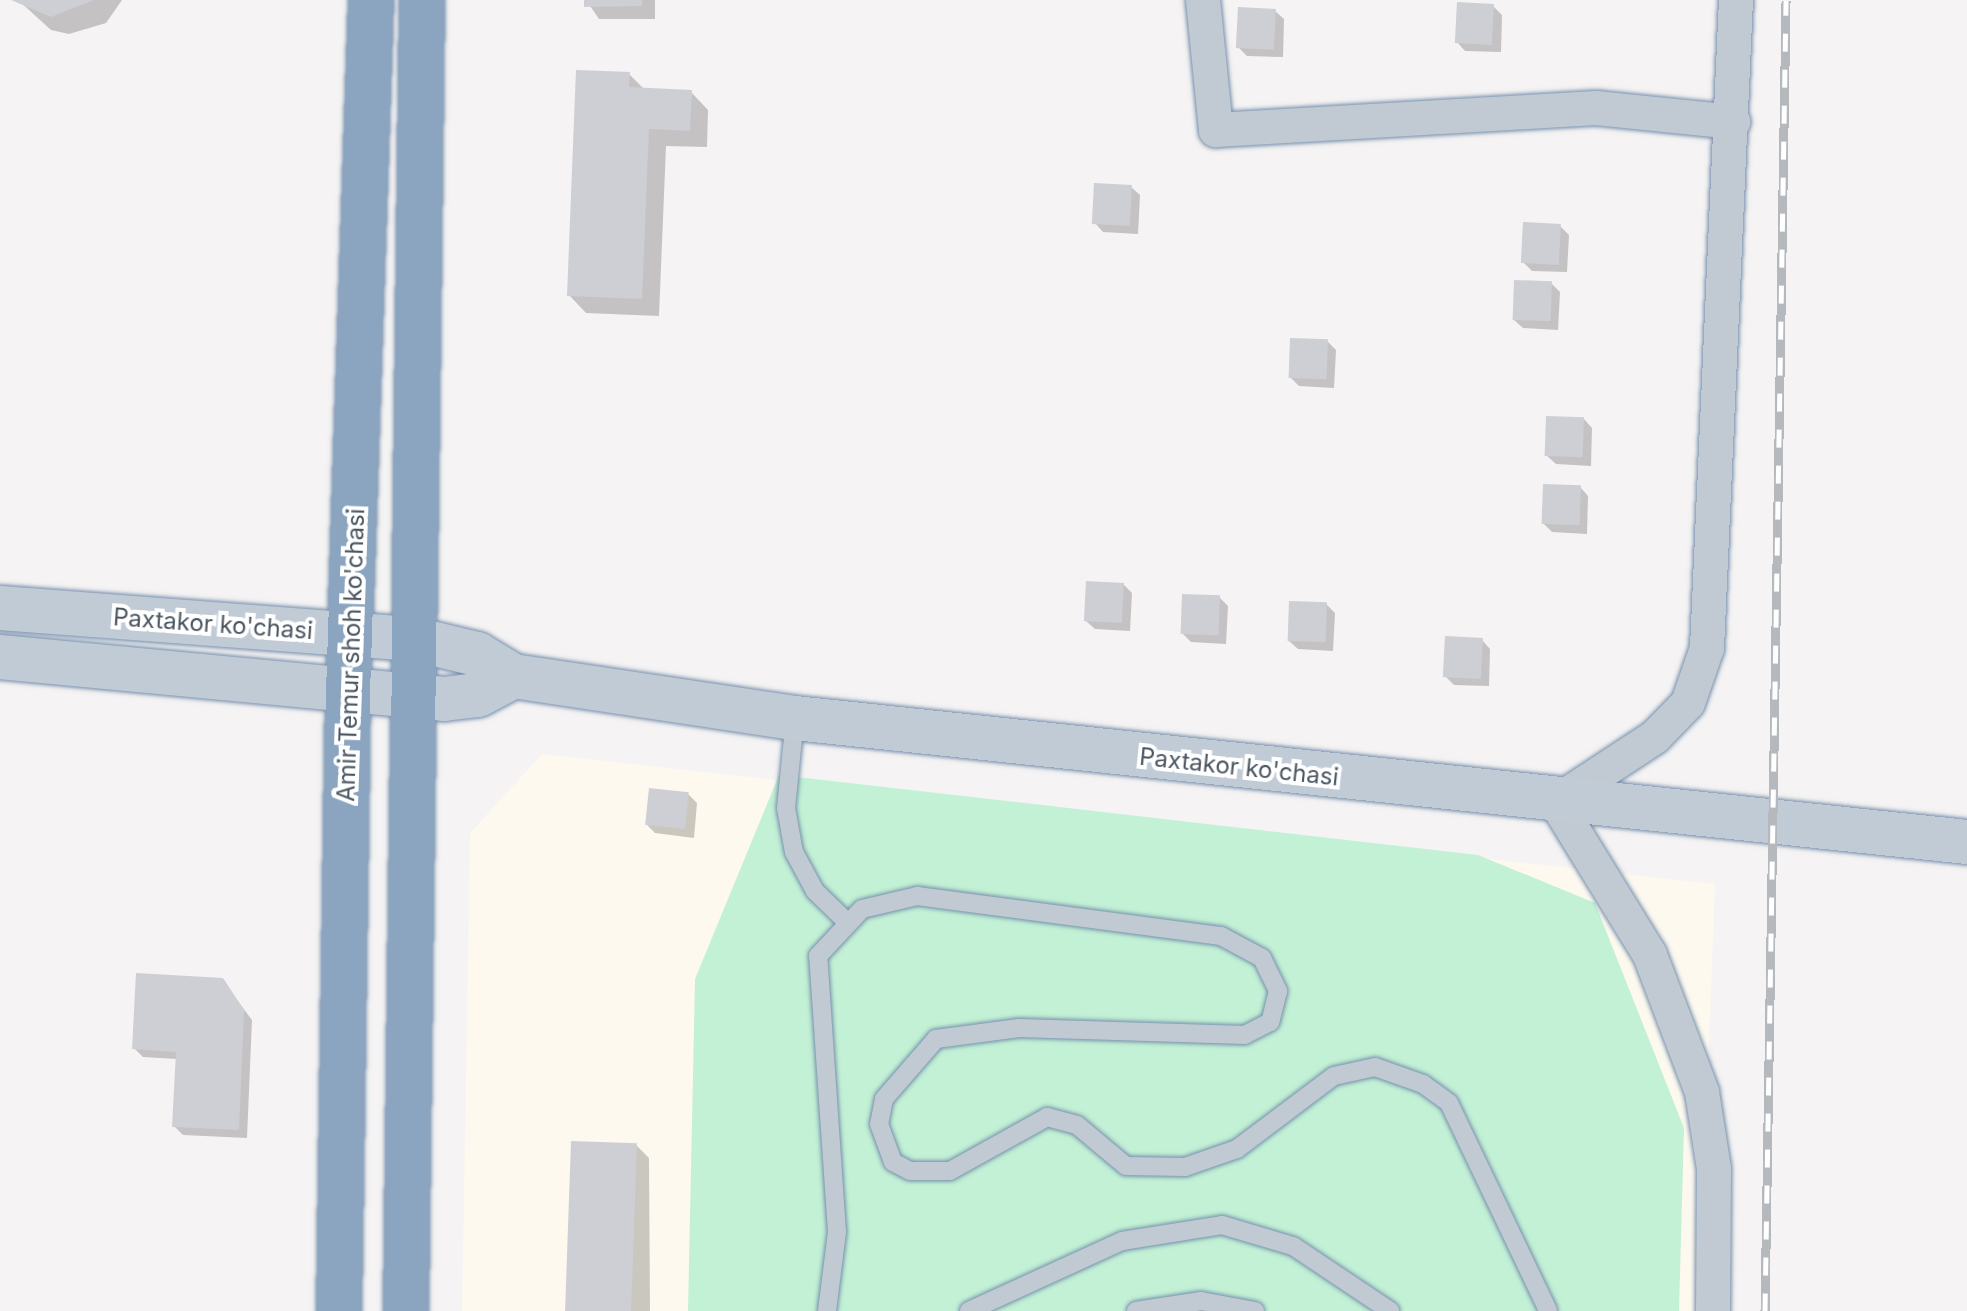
<!DOCTYPE html>
<style>
body{margin:0}
#map{position:relative;width:1967px;height:1311px;overflow:hidden;background:#f5f3f3;font-family:Inter,sans-serif}
div>[style]{position:absolute}
.commercial>*{inset:0;background:#fdf9ef}
.green>*{inset:0;background:#c3f1d5}
.shadow>*{inset:0;background:#0003}
.building>*{inset:0;background:#cdcfd5;transform-origin:0 0}
.roads{filter:drop-shadow(0 0 2px #7690ad) drop-shadow(0 0 2px #7690ad)}
.lane>*{height:18px;margin:-9px;padding:0 9px;transform-origin:9px;border-radius:9px;background:#c1cad2}
.street>*{height:34px;margin:-17px;padding:0 17px;transform-origin:17px;border-radius:17px;background:#c1cad2}
.secondary>*{height:44px;margin:-22px;padding:0 22px;transform-origin:22px;border-radius:22px;background:#c1cbd6}
.highway>*{height:44px;margin:-22px;padding:0 22px;transform-origin:22px;border-radius:22px;background:#8ba5c1}
.rail>*{height:9px;margin-top:-4.5px;transform-origin:0;background:repeating-linear-gradient(90deg,#fff 0 18px,#b5b8bd 0 36px);box-sizing:border-box;border-block:2px solid #b5b8bd}
span{translate:-50% -50%;white-space:nowrap;text-align:center;line-height:1.15;-webkit-text-stroke:8px #fff;paint-order:stroke}
.street-label{font-size:24px;color:#4a5661}
</style>
<div id="map">
<div class="commercial">
<div style="clip-path:polygon(542px 754px,1715px 884px,1699px 1311px,462px 1311px,470px 833px)"></div>
</div>
<div class="green">
<div style="clip-path:polygon(779px 775px,1478px 855px,1595px 903px,1684px 1128px,1679px 1311px,688px 1311px,695px 979px)"></div>
</div>
<div class="shadow">
<div style="clip-path:polygon(18px 0,122px 0,106px 23px,69px 34px,51px 30px)"></div>
<div style="clip-path:polygon(586px 0,655px 0,655px 19px,599px 19px)"></div>
<div style="clip-path:polygon(1493px 6px,1502px 15px,1501px 52px,1465px 51px,1457px 42px)"></div>
<div style="clip-path:polygon(1275px 11px,1284px 19px,1283px 57px,1247px 56px,1238px 47px)"></div>
<div style="clip-path:polygon(629px 74px,645px 90px,691px 92px,708px 110px,707px 147px,666px 146px,659px 316px,586px 313px,569px 295px)"></div>
<div style="clip-path:polygon(1131px 187px,1140px 195px,1138px 234px,1103px 232px,1095px 223px)"></div>
<div style="clip-path:polygon(1560px 226px,1569px 235px,1567px 272px,1532px 271px,1523px 262px)"></div>
<div style="clip-path:polygon(1551px 283px,1560px 292px,1558px 330px,1523px 328px,1514px 320px)"></div>
<div style="clip-path:polygon(1327px 341px,1336px 350px,1334px 388px,1299px 386px,1290px 377px)"></div>
<div style="clip-path:polygon(1584px 419px,1592px 428px,1591px 466px,1556px 464px,1547px 456px)"></div>
<div style="clip-path:polygon(1580px 487px,1588px 496px,1587px 534px,1552px 532px,1543px 523px)"></div>
<div style="clip-path:polygon(1123px 584px,1132px 593px,1130px 631px,1095px 629px,1086px 621px)"></div>
<div style="clip-path:polygon(1219px 597px,1228px 606px,1226px 644px,1191px 642px,1182px 633px)"></div>
<div style="clip-path:polygon(1326px 604px,1335px 613px,1333px 651px,1298px 649px,1289px 641px)"></div>
<div style="clip-path:polygon(1482px 640px,1490px 649px,1489px 686px,1454px 685px,1445px 676px)"></div>
<div style="clip-path:polygon(688px 794px,697px 803px,694px 838px,655px 833px,647px 825px)"></div>
<div style="clip-path:polygon(222px 980px,252px 1020px,247px 1138px,183px 1135px,174px 1126px,177px 1059px,143px 1057px,134px 1048px)"></div>
<div style="clip-path:polygon(636px 1145px,649px 1158px,650px 1311px,569px 1311px)"></div>
</div>
<div class="building">
<div style="clip-path:polygon(11px 0,94px 0,51px 17px)"></div>
<div style="clip-path:polygon(584px 0,642px 0,642px 6px,584px 7px)"></div>
<div style="left:1457px;top:2px;width:37px;height:41px;rotate:3deg"></div>
<div style="left:1238px;top:7px;width:38px;height:41px;rotate:3deg"></div>
<div style="clip-path:polygon(576px 70px,630px 72px,629px 87px,692px 90px,690px 131px,649px 129px,642px 299px,567px 296px)"></div>
<div style="left:1094px;top:183px;width:38px;height:41px;rotate:3deg"></div>
<div style="left:1523px;top:222px;width:38px;height:41px;rotate:3deg"></div>
<div style="left:1514px;top:280px;width:38px;height:40px;rotate:2deg"></div>
<div style="left:1290px;top:338px;width:38px;height:40px;rotate:2deg"></div>
<div style="left:1546px;top:416px;width:38px;height:40px;rotate:2deg"></div>
<div style="left:1543px;top:484px;width:38px;height:40px;rotate:2deg"></div>
<div style="left:1086px;top:581px;width:38px;height:40px;rotate:3deg"></div>
<div style="left:1182px;top:594px;width:38px;height:40px;rotate:2deg"></div>
<div style="left:1289px;top:601px;width:38px;height:40px;rotate:2deg"></div>
<div style="left:1445px;top:636px;width:38px;height:41px;rotate:3deg"></div>
<div style="left:649px;top:788px;width:40px;height:37px;rotate:6deg"></div>
<div style="clip-path:polygon(136px 973px,223px 978px,244px 1010px,239px 1130px,172px 1127px,176px 1052px,132px 1049px)"></div>
<div style="left:571px;top:1141px;width:66px;height:170px;rotate:2deg"></div>
</div>
<div class="roads">
<div class="lane">
<div style="left:795px;top:718px;width:90px;rotate:95.7deg"></div>
<div style="left:786px;top:808px;width:45px;rotate:79.7deg"></div>
<div style="left:794px;top:852px;width:44px;rotate:61.7deg"></div>
<div style="left:815px;top:891px;width:43px;rotate:44.1deg"></div>
<div style="left:827px;top:1311px;width:80px;rotate:-82.8deg"></div>
<div style="left:837px;top:1232px;width:277px;rotate:-93.9deg"></div>
<div style="left:818px;top:956px;width:64px;rotate:-46.9deg"></div>
<div style="left:862px;top:909px;width:57px;rotate:-13.3deg"></div>
<div style="left:917px;top:896px;width:307px;rotate:7.5deg"></div>
<div style="left:1221px;top:936px;width:47px;rotate:28.2deg"></div>
<div style="left:1262px;top:958px;width:37px;rotate:64deg"></div>
<div style="left:1278px;top:991px;width:32px;rotate:104deg"></div>
<div style="left:1270px;top:1022px;width:28px;rotate:153deg"></div>
<div style="left:1245px;top:1035px;width:226px;rotate:-178.2deg"></div>
<div style="left:1019px;top:1028px;width:84px;rotate:172.5deg"></div>
<div style="left:936px;top:1039px;width:79px;rotate:130.9deg"></div>
<div style="left:884px;top:1099px;width:25px;rotate:101deg"></div>
<div style="left:879px;top:1124px;width:40px;rotate:69.8deg"></div>
<div style="left:893px;top:1162px;width:19px;rotate:28deg"></div>
<div style="left:910px;top:1171px;width:40px"></div>
<div style="left:950px;top:1171px;width:111px;rotate:-29.1deg"></div>
<div style="left:1047px;top:1117px;width:31px;rotate:15deg"></div>
<div style="left:1077px;top:1125px;width:64px;rotate:39.9deg"></div>
<div style="left:1126px;top:1166px;width:59px;rotate:1deg"></div>
<div style="left:1185px;top:1167px;width:55px;rotate:-19.1deg"></div>
<div style="left:1237px;top:1149px;width:121px;rotate:-37deg"></div>
<div style="left:1334px;top:1076px;width:42px;rotate:-12.4deg"></div>
<div style="left:1375px;top:1067px;width:51px;rotate:19.5deg"></div>
<div style="left:1423px;top:1084px;width:32px;rotate:36deg"></div>
<div style="left:1449px;top:1103px;width:230px;rotate:64.5deg"></div>
<div style="left:969px;top:1311px;width:168px;rotate:-24.6deg"></div>
<div style="left:1122px;top:1241px;width:101px;rotate:-9.1deg"></div>
<div style="left:1222px;top:1225px;width:74px;rotate:16.5deg"></div>
<div style="left:1293px;top:1246px;width:117px;rotate:33.8deg"></div>
<div style="left:1136px;top:1311px;width:66px;rotate:-8.7deg"></div>
<div style="left:1201px;top:1301px;width:55px;rotate:10.5deg"></div>
</div>
<div class="street">
<div style="left:1203px;top:0;width:131px;rotate:84.3deg"></div>
<div style="left:1216px;top:130px;width:381px;rotate:-3.3deg"></div>
<div style="left:1596px;top:108px;width:138px;rotate:5.8deg"></div>
<div style="left:1713px;top:1311px;width:142px;rotate:-89.6deg"></div>
<div style="left:1714px;top:1169px;width:78px;rotate:-98.9deg"></div>
<div style="left:1702px;top:1092px;width:147px;rotate:-110.8deg"></div>
<div style="left:1650px;top:955px;width:180px;rotate:-121.6deg"></div>
<div style="left:1556px;top:802px;width:118px;rotate:-33.3deg"></div>
<div style="left:1655px;top:737px;width:47px;rotate:-45.9deg"></div>
<div style="left:1688px;top:703px;width:58px;rotate:-70.9deg"></div>
<div style="left:1707px;top:648px;width:649px;rotate:-87.44deg"></div>
</div>
<div class="secondary">
<div style="left:0;top:608px;width:415px;rotate:4.3deg"></div>
<div style="left:414px;top:639px;width:65px;rotate:13.4deg"></div>
<div style="left:477px;top:654px;width:42px;rotate:31.4deg"></div>
<div style="left:513px;top:676px;width:285px;rotate:8.5deg"></div>
<div style="left:795px;top:718px;width:1179px;rotate:6.04deg"></div>
<div style="left:0;top:657px;width:446px;rotate:5.4deg"></div>
<div style="left:444px;top:699px;width:34px;rotate:-7deg"></div>
<div style="left:478px;top:695px;width:40px;rotate:-28deg"></div>
</div>
<div class="highway">
<div style="left:339px;top:1311px;width:618px;rotate:-89.17deg"></div>
<div style="left:348px;top:693px;width:693px;rotate:-88.1deg"></div>
<div style="left:406px;top:1311px;width:1311px;rotate:-89.3deg"></div>
</div>
</div>
<div class="rail">
<div style="left:1765px;top:1311px;width:1311px;rotate:-89.08deg"></div>
</div>
<div class="street-label">
<span style="left:213px;top:624px;rotate:4deg">Paxtakor ko'chasi</span>
<span style="left:351px;top:655px;rotate:-88deg">Amir Temur shoh ko'chasi</span>
<span style="left:1239px;top:767px;rotate:6deg">Paxtakor ko'chasi</span>
</div>
</div>
